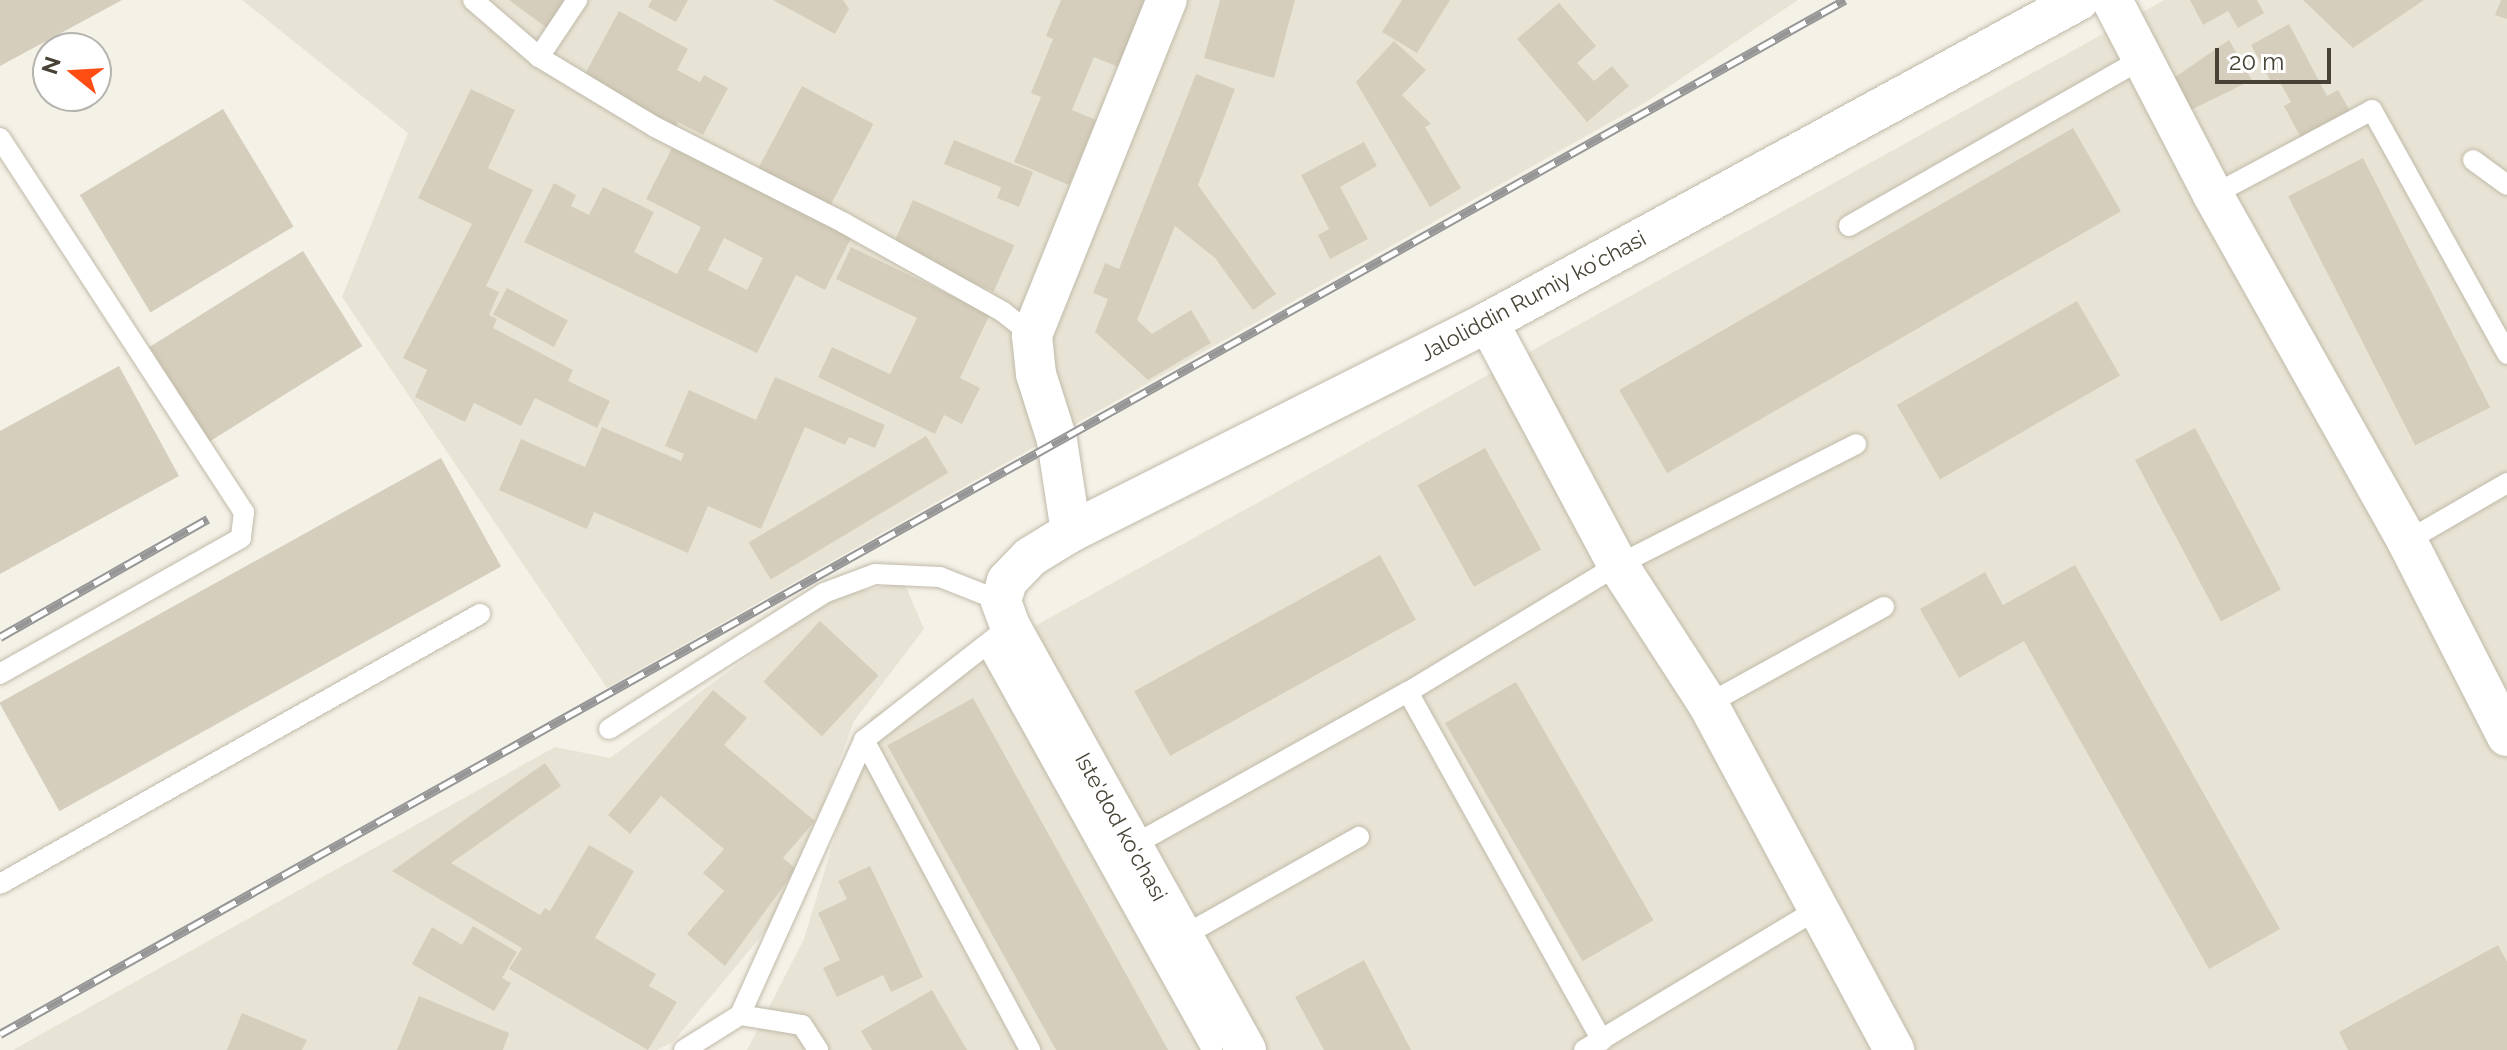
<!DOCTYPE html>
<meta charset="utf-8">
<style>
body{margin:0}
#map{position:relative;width:2507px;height:1050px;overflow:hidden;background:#f4f1e7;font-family:Raleway,sans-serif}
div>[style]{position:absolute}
.residential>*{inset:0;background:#e8e4d5}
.building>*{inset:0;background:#d6cebc;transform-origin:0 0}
.roads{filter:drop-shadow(0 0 2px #c0baa9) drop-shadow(0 0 2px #c0baa9)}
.service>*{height:20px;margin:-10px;padding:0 10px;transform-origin:10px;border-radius:10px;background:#fff}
.minor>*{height:40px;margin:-20px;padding:0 20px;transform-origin:20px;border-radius:20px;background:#fff}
.rail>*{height:9px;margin-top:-4.5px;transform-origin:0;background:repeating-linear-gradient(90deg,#fff 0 18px,#969696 0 36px);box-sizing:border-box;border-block:2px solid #969696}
span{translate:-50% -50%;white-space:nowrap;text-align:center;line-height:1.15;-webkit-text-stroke:7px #fff;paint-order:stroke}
.street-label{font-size:22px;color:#474235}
.north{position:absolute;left:32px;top:32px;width:80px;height:80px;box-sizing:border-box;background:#fff;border:2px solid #b5b3ae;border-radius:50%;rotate:288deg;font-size:22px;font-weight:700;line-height:32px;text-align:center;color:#474235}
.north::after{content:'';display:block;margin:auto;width:28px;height:36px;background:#ff4e13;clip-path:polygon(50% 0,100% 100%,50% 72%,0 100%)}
.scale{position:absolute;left:2215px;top:48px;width:116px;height:36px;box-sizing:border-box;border:4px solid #474235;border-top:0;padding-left:10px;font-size:24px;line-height:28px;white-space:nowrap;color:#474235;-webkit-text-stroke:6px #fff;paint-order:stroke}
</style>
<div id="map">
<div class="residential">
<div style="clip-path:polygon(242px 0,1798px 0,1643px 104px,607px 688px,342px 297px,408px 133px)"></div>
<div style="clip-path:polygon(2164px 0,2507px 0,2507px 1050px,747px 1050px,804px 939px,871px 717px)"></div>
<div style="clip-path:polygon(904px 582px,924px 629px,854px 721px,787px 905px,673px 1042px,657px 1050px,13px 1050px,555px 747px,610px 758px,829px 598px)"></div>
</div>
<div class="building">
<div style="clip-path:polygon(0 0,122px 0,0 66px)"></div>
<div style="clip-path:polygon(509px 0,568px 0,547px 28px)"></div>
<div style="clip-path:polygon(652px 0,688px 0,676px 22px,648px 7px)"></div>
<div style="clip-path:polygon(773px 0,843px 0,849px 9px,835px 34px)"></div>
<div style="clip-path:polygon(1061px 0,1149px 0,1121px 68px,1094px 57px,1072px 110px,1096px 120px,1069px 185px,1014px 162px,1041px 97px,1031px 93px,1053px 39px,1046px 36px)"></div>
<div style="clip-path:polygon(1220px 0,1295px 0,1274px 78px,1204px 58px)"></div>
<div style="clip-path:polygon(1402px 0,1450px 0,1417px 53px,1382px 32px)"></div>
<div style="clip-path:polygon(2190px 0,2257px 0,2264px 13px,2238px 28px,2228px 11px,2203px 25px)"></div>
<div style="clip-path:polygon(2303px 0,2424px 0,2353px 48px)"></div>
<div style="clip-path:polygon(2501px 0,2507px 0,2507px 19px,2495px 15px)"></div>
<div style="clip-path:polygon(1559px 3px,1596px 46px,1577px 63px,1594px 81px,1612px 66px,1629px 86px,1587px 122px,1517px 39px)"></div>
<div style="clip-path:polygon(619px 11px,688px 49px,677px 70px,700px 82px,704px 75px,728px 88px,703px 135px,678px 122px,676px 126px,584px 76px)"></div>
<div style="clip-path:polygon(2289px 24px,2327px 96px,2338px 90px,2350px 111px,2301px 138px,2284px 106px,2291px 102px,2278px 79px,2271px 82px,2251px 45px)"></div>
<div style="clip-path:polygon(2229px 40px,2252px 80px,2185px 113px,2168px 82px)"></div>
<div style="clip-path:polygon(1394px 41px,1426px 70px,1402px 95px,1431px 124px,1425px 127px,1461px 188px,1430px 207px,1356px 82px)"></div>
<div style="clip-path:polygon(1196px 74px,1235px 89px,1198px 185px,1276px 294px,1253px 310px,1215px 258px,1175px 226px,1137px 320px,1152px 334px,1191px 310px,1211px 343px,1148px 380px,1095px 332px,1108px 299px,1093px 293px,1105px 263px,1119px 269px)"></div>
<div style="left:802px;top:86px;width:81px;height:94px;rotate:28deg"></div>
<div style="clip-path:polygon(471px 89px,515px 110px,488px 168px,533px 190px,486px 286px,499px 292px,489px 315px,497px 319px,493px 328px,573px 370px,568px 381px,610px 401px,597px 428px,535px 398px,521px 426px,474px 403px,465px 422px,415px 397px,427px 370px,403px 358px,472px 224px,418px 198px)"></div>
<div style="left:223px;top:109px;width:137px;height:167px;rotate:59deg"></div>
<div style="left:2073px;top:128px;width:96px;height:524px;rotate:60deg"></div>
<div style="clip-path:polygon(954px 140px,1033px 172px,1019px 207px,997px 198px,1001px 187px,944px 164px)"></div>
<div style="clip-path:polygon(1364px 142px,1377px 166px,1340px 187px,1368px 239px,1330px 259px,1318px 235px,1329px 229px,1301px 175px)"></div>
<div style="clip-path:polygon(evenodd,672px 148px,852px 236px,825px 290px,796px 275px,757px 353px,524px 242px,554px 183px,576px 195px,571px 206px,589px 215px,603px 187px,654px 212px,634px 252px,677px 274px,701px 227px,646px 199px,672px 148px,724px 238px,763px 258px,747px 290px,708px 270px,724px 238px)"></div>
<div style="left:2363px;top:158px;width:280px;height:84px;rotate:63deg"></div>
<div style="left:913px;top:200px;width:111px;height:51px;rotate:24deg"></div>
<div style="clip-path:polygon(851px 247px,990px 314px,960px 378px,980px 388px,962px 424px,944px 415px,935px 434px,818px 377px,832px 347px,890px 374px,917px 318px,836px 279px)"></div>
<div style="left:303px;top:251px;width:112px;height:181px;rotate:58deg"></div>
<div style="left:507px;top:288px;width:69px;height:30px;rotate:28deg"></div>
<div style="left:2077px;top:301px;width:86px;height:208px;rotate:60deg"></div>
<div style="clip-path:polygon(119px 366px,179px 476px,0 574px,0 431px)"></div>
<div style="clip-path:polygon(775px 377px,885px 425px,875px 448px,849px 437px,845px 445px,805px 427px,761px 529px,708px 506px,688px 553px,594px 512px,587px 529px,499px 490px,521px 439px,585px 467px,602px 427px,681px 461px,684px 454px,665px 446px,689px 390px,756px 420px)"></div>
<div style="left:2195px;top:428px;width:183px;height:68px;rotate:62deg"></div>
<div style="left:926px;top:436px;width:43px;height:207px;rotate:59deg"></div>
<div style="left:1485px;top:448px;width:116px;height:77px;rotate:61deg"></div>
<div style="left:441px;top:458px;width:124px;height:505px;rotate:61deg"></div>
<div style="left:1380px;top:555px;width:74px;height:281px;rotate:61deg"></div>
<div style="clip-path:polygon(2075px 565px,2280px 929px,2209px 969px,2024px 641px,1959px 678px,1920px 609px,1985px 572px,2003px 605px)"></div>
<div style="left:820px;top:621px;width:80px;height:83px;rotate:43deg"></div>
<div style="left:1516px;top:682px;width:275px;height:82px;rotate:60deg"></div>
<div style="clip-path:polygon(713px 690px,747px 718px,724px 745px,815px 821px,783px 858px,796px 869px,725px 966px,687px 934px,724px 891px,703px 873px,724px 849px,661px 796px,630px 834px,608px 815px)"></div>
<div style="left:973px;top:698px;width:403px;height:98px;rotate:61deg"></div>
<div style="clip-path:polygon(545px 763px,561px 786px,451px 863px,540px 915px,545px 908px,550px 911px,589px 845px,634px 871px,595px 938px,656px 974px,649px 986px,677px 1002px,648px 1050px,509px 969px,522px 948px,392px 871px)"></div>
<div style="clip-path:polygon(870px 866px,923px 977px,891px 992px,883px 975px,837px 997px,823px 968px,840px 960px,818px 913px,847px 899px,838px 881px)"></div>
<div style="clip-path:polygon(473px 926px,517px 952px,502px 978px,511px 983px,494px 1011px,412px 964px,432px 927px,462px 945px)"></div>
<div style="clip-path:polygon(2498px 945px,2507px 962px,2507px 1050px,2348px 1050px,2339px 1032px)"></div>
<div style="clip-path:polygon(1364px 960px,1411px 1050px,1324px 1050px,1295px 997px)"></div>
<div style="clip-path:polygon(932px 990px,967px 1050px,872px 1050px,861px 1031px)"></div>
<div style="clip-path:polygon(419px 996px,509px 1033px,503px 1050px,397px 1050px)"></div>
<div style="clip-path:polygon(242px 1013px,307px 1040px,302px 1050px,227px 1050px)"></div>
</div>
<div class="roads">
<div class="service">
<div style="left:473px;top:0;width:87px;rotate:40.8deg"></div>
<div style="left:539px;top:57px;width:135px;rotate:31.1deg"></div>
<div style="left:655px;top:127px;width:212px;rotate:26.9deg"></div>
<div style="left:844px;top:223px;width:182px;rotate:29.2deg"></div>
<div style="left:1003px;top:312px;width:37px;rotate:38deg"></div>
<div style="left:539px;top:57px;width:69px;rotate:-56.3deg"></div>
<div style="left:0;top:138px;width:447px;rotate:56.9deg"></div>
<div style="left:244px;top:512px;width:26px;rotate:97deg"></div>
<div style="left:241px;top:538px;width:277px;rotate:150.6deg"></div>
<div style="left:2473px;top:160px;width:42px;rotate:36.3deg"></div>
<div style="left:2213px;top:195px;width:180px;rotate:-28.1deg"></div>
<div style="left:2372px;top:110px;width:279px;rotate:61deg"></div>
<div style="left:1849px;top:226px;width:337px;rotate:-29.7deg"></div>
<div style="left:2407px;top:541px;width:116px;rotate:-30.1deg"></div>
<div style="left:1010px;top:626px;width:185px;rotate:142deg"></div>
<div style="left:864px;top:740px;width:352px;rotate:61.8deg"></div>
<div style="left:987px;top:645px;width:463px;rotate:60.9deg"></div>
<div style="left:1408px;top:692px;width:399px;rotate:60.9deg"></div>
<div style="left:1708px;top:704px;width:201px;rotate:-28.9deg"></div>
<div style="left:609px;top:729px;width:254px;rotate:-32.3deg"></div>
<div style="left:824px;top:593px;width:54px;rotate:-20.4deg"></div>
<div style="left:875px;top:574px;width:65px;rotate:2.6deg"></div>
<div style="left:940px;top:577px;width:66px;rotate:21.5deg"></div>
<div style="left:1132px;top:846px;width:316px;rotate:-29.2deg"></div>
<div style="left:1408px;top:692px;width:245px;rotate:-31.2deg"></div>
<div style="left:1618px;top:565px;width:267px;rotate:-26.9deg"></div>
<div style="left:0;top:884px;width:551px;rotate:-29.36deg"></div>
<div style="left:1183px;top:936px;width:202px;rotate:-29.4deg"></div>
<div style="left:740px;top:1015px;width:63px;rotate:9.2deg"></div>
<div style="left:802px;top:1025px;width:30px;rotate:57deg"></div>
<div style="left:684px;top:1050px;width:66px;rotate:-32deg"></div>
<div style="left:740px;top:1015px;width:302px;rotate:-65.7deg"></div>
<div style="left:1584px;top:1050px;width:275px;rotate:-31.1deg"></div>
</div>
<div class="minor">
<div style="left:2112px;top:0;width:220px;rotate:62.6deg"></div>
<div style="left:2213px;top:195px;width:397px;rotate:60.7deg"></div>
<div style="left:2407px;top:541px;width:219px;rotate:62.9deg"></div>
<div style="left:1488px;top:322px;width:276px;rotate:61.9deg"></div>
<div style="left:1618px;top:565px;width:166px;rotate:57.1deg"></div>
<div style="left:1708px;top:704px;width:393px;rotate:61.7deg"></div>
<div style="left:1071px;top:532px;width:93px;rotate:-98.7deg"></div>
<div style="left:1057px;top:440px;width:69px;rotate:-107.7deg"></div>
<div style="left:1036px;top:374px;width:39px;rotate:-96deg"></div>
<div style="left:1032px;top:335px;width:361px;rotate:-68.1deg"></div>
<div style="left:1246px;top:1050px;width:485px;rotate:-119.1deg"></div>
<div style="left:1010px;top:626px;width:27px;rotate:-110deg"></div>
<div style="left:1001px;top:601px;width:21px;rotate:-73deg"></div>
<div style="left:1007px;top:581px;width:33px;rotate:-46deg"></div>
<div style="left:1030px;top:557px;width:48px;rotate:-31.4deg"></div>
<div style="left:1071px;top:532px;width:467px;rotate:-26.7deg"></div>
<div style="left:1488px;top:322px;width:673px;rotate:-28.58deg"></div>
</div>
</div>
<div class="rail">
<div style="left:0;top:637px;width:239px;rotate:-29.6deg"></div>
<div style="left:0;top:1034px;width:2115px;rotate:-29.27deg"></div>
</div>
<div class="street-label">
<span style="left:1533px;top:296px;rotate:-28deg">Jaloliddin Rumiy koʻchasi</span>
<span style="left:1121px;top:827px;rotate:61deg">Iste'dod ko'chasi</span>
</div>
<div class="north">N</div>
<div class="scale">20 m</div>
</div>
